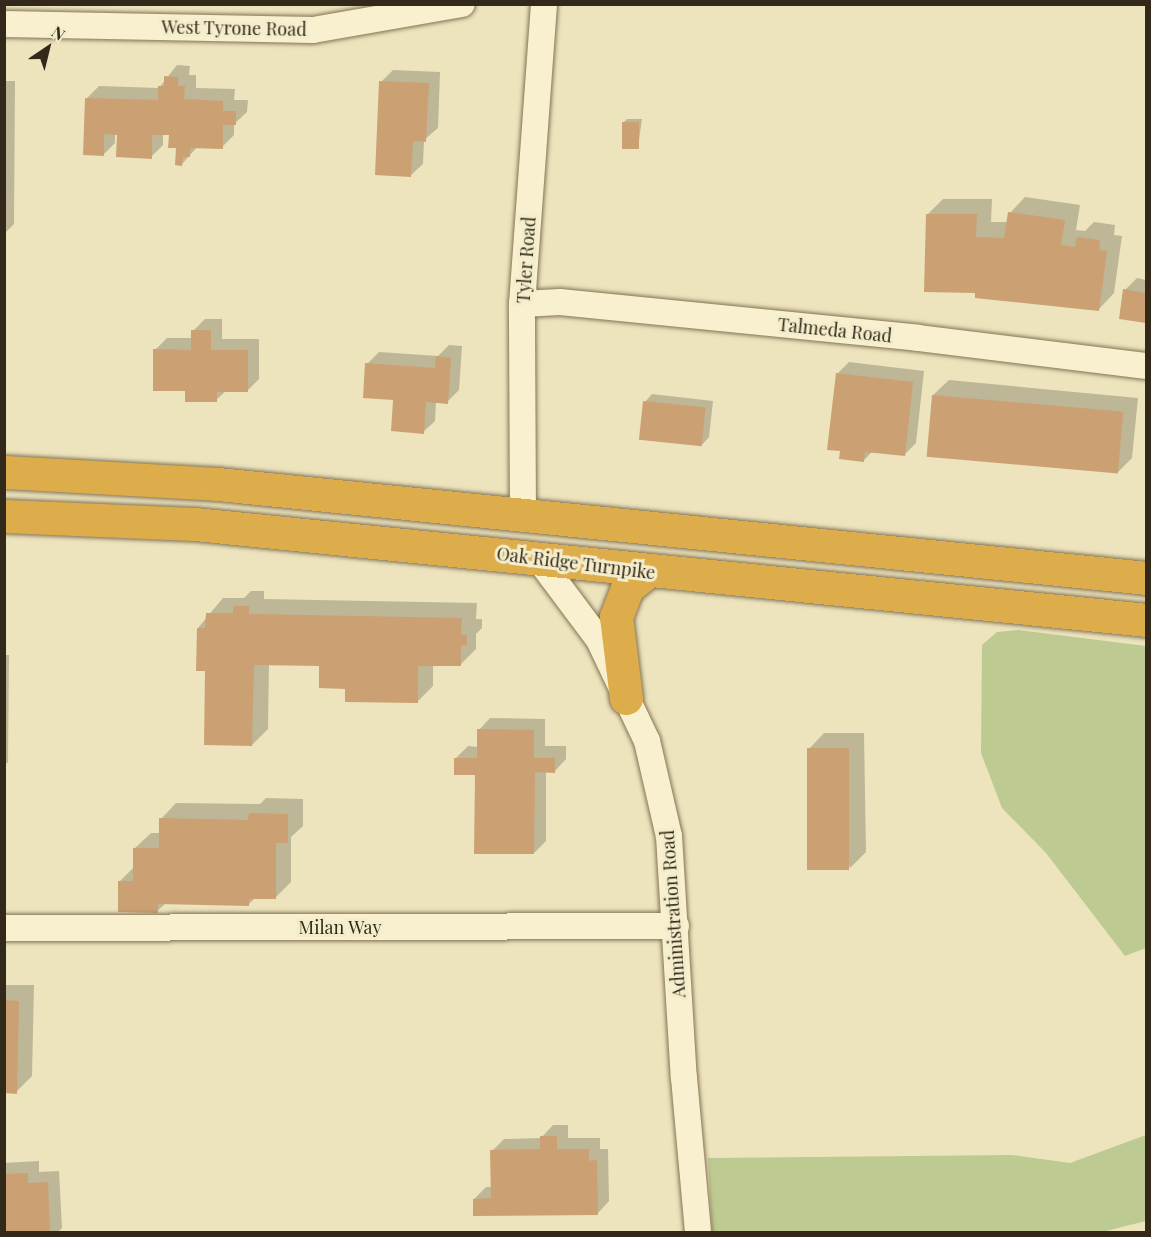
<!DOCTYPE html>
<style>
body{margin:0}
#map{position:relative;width:1151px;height:1237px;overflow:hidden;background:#ede4bd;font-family:"Playfair Display",serif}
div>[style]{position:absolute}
.green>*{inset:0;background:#bdca91}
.shadow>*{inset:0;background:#0003}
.building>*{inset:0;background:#cba173;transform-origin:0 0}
.roads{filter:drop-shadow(0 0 2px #847456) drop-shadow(0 0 2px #847456)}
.street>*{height:26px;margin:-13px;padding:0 13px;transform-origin:13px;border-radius:13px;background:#f8f0cf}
.highway>*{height:33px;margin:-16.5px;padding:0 16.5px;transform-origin:16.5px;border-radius:16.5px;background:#ddad4c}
span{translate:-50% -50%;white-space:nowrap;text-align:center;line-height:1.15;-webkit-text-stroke:6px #f4edcc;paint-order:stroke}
.street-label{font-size:18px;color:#33291b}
.frame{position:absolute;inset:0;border:6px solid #33291b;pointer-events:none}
.north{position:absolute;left:18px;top:18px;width:60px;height:60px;-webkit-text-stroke:4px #f4edcc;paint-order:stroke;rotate:35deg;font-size:16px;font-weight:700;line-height:24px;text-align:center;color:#33291b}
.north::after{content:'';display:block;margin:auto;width:21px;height:27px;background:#33291b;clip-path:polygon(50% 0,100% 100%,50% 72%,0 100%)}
</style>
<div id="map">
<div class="green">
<div style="clip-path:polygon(1018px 630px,1146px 646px,1146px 948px,1125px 956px,1046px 853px,1002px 808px,981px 753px,982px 645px,997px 632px)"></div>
<div style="clip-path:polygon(1146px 1135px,1146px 1221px,1102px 1232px,712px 1232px,708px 1158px,1012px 1155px,1070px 1163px)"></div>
</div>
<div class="shadow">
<div style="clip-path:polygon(177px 65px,190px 66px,189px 75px,196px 75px,196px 88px,235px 89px,234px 100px,248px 100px,247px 112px,234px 124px,234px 135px,222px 147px,198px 146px,182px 164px,170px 134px,163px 134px,163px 145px,151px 157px,115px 133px,115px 143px,103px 155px,87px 98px,99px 86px,159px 88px)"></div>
<div style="clip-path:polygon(393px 70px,440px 72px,438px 128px,424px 140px,423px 164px,411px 175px,381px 82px)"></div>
<div style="clip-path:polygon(4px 81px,15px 81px,14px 224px,4px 234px)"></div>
<div style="clip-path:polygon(627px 119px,642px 119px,638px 147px,623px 123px)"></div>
<div style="clip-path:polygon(1025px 197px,1080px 205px,1076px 230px,1085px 231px,1094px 222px,1115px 225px,1114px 235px,1122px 236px,1114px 293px,1099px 309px,976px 292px,928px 214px,943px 199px,992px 199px,991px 222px,1008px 222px,1010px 213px)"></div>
<div style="clip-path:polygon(1137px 278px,1146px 280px,1146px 321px,1121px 317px,1125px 290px)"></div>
<div style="clip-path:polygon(205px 319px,222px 319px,222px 339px,259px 339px,259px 379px,247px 391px,226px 391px,216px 400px,186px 390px,155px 350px,167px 338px,193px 338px,193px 331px)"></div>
<div style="clip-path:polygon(449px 345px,462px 346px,459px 390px,447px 402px,436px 402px,435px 421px,423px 432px,367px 364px,379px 352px,438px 356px)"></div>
<div style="clip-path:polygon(849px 362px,924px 371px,916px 443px,904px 455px,873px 451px,864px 460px,837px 374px)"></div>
<div style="clip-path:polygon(949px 380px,1138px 398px,1132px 458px,1117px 473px,933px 395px)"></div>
<div style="clip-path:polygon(652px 394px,713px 401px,709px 437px,702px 445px,645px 402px)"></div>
<div style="clip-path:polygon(251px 591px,264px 591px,264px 599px,477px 603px,476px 619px,482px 619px,482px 628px,476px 634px,476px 649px,460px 665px,433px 664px,433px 686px,417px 702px,346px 687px,320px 665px,269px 663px,268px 729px,252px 745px,206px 670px,198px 628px,223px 598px,244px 598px)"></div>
<div style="clip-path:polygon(4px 655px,9px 655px,8px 762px,4px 766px)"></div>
<div style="clip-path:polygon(490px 718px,545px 719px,545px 746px,566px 746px,566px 759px,555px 771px,546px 771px,546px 841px,534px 853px,476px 773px,456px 758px,468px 746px,478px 747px,479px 730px)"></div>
<div style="clip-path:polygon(824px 733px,864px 733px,866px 852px,850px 868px,809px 749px)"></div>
<div style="clip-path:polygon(266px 798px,303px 799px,303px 826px,291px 837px,291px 882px,275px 898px,255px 898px,249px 904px,166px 903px,157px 911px,120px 881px,135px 866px,135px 848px,151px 833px,161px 833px,161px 819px,176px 803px,260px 804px)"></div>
<div style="clip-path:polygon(4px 985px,34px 985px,32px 1076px,16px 1092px,4px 1092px)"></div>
<div style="clip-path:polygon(553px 1125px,568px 1125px,568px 1138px,600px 1138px,600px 1149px,608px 1149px,609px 1201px,598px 1213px,474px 1199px,486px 1187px,492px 1187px,492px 1151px,504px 1139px,541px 1138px)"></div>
<div style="clip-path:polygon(39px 1161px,39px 1172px,59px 1171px,62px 1228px,58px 1232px,4px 1232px,4px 1163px)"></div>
</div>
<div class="building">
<div style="clip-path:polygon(164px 76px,178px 77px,178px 86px,185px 86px,184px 99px,223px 101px,223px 111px,236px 111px,236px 125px,223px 125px,223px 149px,190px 148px,190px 157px,183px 157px,182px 166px,175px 165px,176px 148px,168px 148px,169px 135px,152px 135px,152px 159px,116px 157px,117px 135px,104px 134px,104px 156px,83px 155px,85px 98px,158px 100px,158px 86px,164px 86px)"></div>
<div style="clip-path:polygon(379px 81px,429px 83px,426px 142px,413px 141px,411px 177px,375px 175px)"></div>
<div style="left:622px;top:122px;width:17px;height:27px"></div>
<div style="clip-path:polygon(1008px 212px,1065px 220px,1061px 245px,1075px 247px,1077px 237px,1100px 240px,1099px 250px,1107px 251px,1099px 311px,975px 298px,975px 293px,924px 292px,926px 214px,977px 214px,976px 237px,1004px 238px)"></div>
<div style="clip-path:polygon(1123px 289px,1146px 293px,1146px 323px,1119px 319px)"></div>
<div style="clip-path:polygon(191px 330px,211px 330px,211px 350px,248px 350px,248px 392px,217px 392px,217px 402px,185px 402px,185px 391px,153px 391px,153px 349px,191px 350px)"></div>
<div style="clip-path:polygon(436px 356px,451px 358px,448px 404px,426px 402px,424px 434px,391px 431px,393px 400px,363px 398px,365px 363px,435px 368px)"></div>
<div style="clip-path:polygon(836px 373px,913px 382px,905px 456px,865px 452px,864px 462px,839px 459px,840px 451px,827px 450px)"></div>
<div style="left:932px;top:395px;width:192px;height:62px;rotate:5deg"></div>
<div style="left:643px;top:401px;width:63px;height:39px;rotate:6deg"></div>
<div style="clip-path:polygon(233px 606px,249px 606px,249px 614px,462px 618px,461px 635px,467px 635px,467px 645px,461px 645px,461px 666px,418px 666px,418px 703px,345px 702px,345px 689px,319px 688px,319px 666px,254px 665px,252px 746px,204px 745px,205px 671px,196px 671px,197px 628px,205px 628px,206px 613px,233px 613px)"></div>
<div style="clip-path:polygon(477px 729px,534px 730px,534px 758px,555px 758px,555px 773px,535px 772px,534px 854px,474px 854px,475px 775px,454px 775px,454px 758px,477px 758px)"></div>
<div style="left:807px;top:748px;width:42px;height:122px"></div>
<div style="clip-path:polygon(249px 813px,288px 814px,288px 843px,276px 843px,276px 899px,249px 899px,249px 906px,158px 904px,158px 913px,118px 912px,118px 881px,133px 881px,133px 848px,159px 848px,159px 818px,248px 820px)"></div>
<div style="clip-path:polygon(4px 1000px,19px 1001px,17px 1094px,4px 1093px)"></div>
<div style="clip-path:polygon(540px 1136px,557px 1136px,557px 1149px,589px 1149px,589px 1161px,597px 1160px,598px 1215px,473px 1216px,473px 1199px,491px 1198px,490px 1150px,540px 1149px)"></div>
<div style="clip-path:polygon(28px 1173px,28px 1183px,48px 1182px,50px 1232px,4px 1232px,4px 1174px)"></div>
</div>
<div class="roads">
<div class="street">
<div style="left:4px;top:24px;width:309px;rotate:1.1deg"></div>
<div style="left:313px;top:30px;width:151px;rotate:-9.9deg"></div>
<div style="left:522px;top:304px;width:38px;rotate:-3deg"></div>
<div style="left:560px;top:302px;width:360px;rotate:5.7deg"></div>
<div style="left:918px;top:338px;width:230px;rotate:7deg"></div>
<div style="left:523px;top:515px;width:211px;rotate:-90.3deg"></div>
<div style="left:522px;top:304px;width:301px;rotate:-85.8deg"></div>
<div style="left:537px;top:557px;width:104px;rotate:53.2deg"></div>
<div style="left:599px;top:640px;width:112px;rotate:64.6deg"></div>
<div style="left:647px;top:741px;width:98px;rotate:77deg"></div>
<div style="left:669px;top:836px;width:242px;rotate:86.5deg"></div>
<div style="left:684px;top:1078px;width:155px;rotate:84.8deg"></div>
<div style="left:4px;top:928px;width:672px;rotate:-0.17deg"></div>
</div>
<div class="highway">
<div style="left:4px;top:472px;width:214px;rotate:3.2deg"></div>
<div style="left:218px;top:484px;width:933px;rotate:5.78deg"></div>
<div style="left:4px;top:516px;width:191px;rotate:2.4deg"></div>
<div style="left:195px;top:524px;width:956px;rotate:5.76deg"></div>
<div style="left:626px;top:698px;width:82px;rotate:-97deg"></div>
<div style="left:616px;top:617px;width:31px;rotate:-69deg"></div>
<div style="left:627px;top:588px;width:27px;rotate:-39deg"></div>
</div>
</div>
<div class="street-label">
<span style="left:234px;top:28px;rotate:1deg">West Tyrone Road</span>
<span style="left:526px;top:260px;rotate:-86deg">Tyler Road</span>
<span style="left:835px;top:330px;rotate:6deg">Talmeda Road</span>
<span style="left:576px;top:563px;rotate:7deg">Oak Ridge Turnpike</span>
<span style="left:673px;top:914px;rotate:-94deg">Administration Road</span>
<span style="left:340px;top:927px">Milan Way</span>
</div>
<div class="frame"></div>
<div class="north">N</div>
</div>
